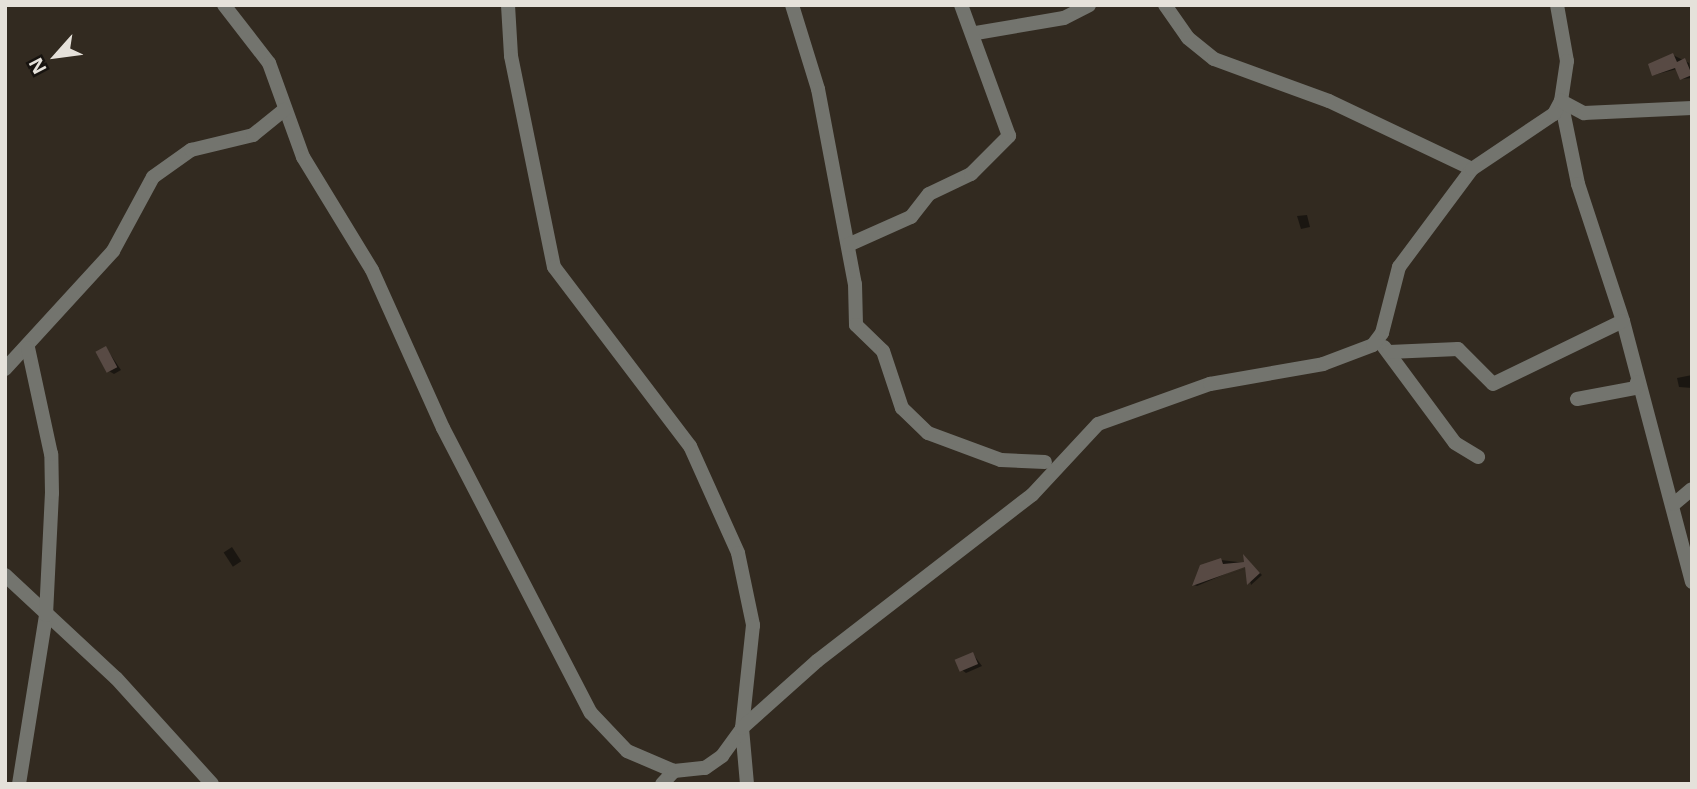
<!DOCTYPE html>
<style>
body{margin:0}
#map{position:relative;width:1697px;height:789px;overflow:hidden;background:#322a20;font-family:"Noto Sans",sans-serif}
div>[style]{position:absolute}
.shadow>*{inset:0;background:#0007;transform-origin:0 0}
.building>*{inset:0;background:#584a44;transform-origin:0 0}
.minor>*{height:14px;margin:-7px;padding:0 7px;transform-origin:7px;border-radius:7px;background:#73746e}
span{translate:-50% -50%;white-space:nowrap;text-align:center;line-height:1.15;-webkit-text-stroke:5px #17130f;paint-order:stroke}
.frame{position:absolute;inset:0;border:7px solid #e5e1da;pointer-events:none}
.north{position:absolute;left:21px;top:21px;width:70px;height:70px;-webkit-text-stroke:5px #17130f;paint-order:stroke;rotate:242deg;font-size:19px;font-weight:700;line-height:28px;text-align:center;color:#e5e1da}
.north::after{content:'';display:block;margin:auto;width:24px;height:32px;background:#e5e1da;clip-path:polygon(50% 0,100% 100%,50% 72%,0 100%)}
</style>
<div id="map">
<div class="shadow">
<div style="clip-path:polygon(1673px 55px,1689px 63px,1692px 78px,1681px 79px,1677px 69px,1654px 75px)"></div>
<div style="clip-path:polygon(1307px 215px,1310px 227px,1301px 229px,1297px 216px)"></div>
<div style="clip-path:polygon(106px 348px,121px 370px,114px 374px,109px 371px)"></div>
<div style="clip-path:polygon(1692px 375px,1692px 388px,1679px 387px,1677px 378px)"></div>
<div style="left:232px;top:547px;width:17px;height:10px;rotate:57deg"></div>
<div style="clip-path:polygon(1245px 557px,1251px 563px,1197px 586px,1253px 566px,1262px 575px,1251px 585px,1247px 568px,1197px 586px,1194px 585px,1201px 567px,1221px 560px,1246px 563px)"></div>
<div style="clip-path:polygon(973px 654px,982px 666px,966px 673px,962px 670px)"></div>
</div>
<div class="building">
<div style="clip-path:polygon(1673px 53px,1677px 62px,1685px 58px,1692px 75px,1680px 80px,1675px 68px,1652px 76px,1648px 64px)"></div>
<div style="left:106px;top:346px;width:24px;height:12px;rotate:62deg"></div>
<div style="clip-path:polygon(1243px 554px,1260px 573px,1247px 585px,1245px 567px,1192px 586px,1200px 565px,1221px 558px,1223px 564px,1244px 562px)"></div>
<div style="left:973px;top:652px;width:13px;height:20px;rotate:67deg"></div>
</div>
<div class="minor">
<div style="left:224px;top:5px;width:73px;rotate:52.2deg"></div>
<div style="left:269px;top:63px;width:100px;rotate:70.1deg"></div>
<div style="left:303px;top:157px;width:132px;rotate:58.6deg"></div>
<div style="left:372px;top:270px;width:173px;rotate:65.8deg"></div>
<div style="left:443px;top:428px;width:321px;rotate:62.6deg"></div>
<div style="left:591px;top:713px;width:52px;rotate:46.5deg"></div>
<div style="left:627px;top:751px;width:51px;rotate:23.1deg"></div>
<div style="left:508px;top:5px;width:51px;rotate:86.6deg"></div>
<div style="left:511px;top:56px;width:215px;rotate:78.5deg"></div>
<div style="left:554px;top:267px;width:225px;rotate:52.8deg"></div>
<div style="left:690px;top:446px;width:117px;rotate:65.8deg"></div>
<div style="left:738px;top:553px;width:74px;rotate:78.2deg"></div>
<div style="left:753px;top:625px;width:104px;rotate:96.1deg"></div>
<div style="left:742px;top:728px;width:56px;rotate:84.9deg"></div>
<div style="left:792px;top:5px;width:88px;rotate:72.8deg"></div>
<div style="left:818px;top:89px;width:198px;rotate:79.3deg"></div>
<div style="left:855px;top:284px;width:41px;rotate:88.6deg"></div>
<div style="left:856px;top:325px;width:37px;rotate:44deg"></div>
<div style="left:883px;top:351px;width:60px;rotate:71.6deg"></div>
<div style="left:902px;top:408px;width:36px;rotate:44deg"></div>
<div style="left:928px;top:433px;width:78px;rotate:20.3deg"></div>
<div style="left:1001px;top:460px;width:44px;rotate:2.6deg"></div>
<div style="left:1165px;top:5px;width:40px;rotate:55.1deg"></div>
<div style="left:1188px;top:38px;width:33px;rotate:39deg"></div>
<div style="left:1214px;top:59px;width:122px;rotate:20.1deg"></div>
<div style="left:1329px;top:101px;width:158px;rotate:25.4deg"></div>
<div style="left:1557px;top:5px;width:57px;rotate:79.9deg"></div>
<div style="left:1567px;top:61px;width:40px;rotate:98.5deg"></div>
<div style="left:1561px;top:101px;width:85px;rotate:78.4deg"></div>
<div style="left:1578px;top:184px;width:144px;rotate:71.8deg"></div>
<div style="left:1623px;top:321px;width:270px;rotate:75.2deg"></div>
<div style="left:976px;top:33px;width:89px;rotate:-9.7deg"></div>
<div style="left:1064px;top:18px;width:28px;rotate:-27deg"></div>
<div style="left:848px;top:245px;width:69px;rotate:-24deg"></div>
<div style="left:911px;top:217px;width:29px;rotate:-52deg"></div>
<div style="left:929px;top:194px;width:47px;rotate:-25.5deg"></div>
<div style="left:971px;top:174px;width:54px;rotate:-45deg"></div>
<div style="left:1009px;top:136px;width:140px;rotate:-110.1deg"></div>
<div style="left:1384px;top:347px;width:119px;rotate:53.5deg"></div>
<div style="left:1455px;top:443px;width:27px;rotate:31deg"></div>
<div style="left:1389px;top:352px;width:69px;rotate:-2.5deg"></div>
<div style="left:1458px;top:349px;width:49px;rotate:45deg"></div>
<div style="left:1493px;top:384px;width:144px;rotate:-25.9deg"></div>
<div style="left:5px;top:369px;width:160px;rotate:-47.5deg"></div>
<div style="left:113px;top:251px;width:84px;rotate:-61.6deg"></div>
<div style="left:153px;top:177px;width:47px;rotate:-35.4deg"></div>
<div style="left:191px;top:150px;width:64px;rotate:-13.6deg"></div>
<div style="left:253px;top:135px;width:40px;rotate:-39deg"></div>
<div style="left:1577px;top:399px;width:60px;rotate:-10.6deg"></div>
<div style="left:1636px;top:388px;width:6px;rotate:-81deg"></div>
<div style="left:1674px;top:504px;width:23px;rotate:-40deg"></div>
<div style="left:5px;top:575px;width:151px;rotate:42.9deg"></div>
<div style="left:116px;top:678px;width:143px;rotate:47.8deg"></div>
<div style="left:19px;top:784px;width:171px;rotate:-80.9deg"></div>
<div style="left:46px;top:615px;width:122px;rotate:-87.2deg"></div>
<div style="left:52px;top:493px;width:39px;rotate:-91deg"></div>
<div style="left:51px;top:454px;width:108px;rotate:-102.2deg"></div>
<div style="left:662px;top:784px;width:18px;rotate:-47deg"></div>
<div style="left:674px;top:771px;width:31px;rotate:-6deg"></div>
<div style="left:705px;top:768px;width:21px;rotate:-35deg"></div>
<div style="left:722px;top:756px;width:34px;rotate:-54deg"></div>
<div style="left:742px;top:728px;width:101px;rotate:-41.8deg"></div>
<div style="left:817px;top:661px;width:272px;rotate:-37.7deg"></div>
<div style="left:1032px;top:495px;width:97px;rotate:-47.1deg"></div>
<div style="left:1098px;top:424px;width:119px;rotate:-19.7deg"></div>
<div style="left:1210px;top:384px;width:115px;rotate:-10deg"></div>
<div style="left:1323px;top:364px;width:53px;rotate:-20.8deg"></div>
<div style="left:1373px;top:345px;width:15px;rotate:-53deg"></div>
<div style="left:1382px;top:333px;width:68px;rotate:-75.6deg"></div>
<div style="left:1399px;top:267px;width:122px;rotate:-53.3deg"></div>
<div style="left:1472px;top:169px;width:99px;rotate:-33.9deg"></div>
<div style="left:1554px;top:114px;width:15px;rotate:-62deg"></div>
<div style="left:1561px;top:101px;width:26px;rotate:28deg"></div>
<div style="left:1584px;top:113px;width:108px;rotate:-2.7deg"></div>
</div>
<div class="frame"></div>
<div class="north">N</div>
</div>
